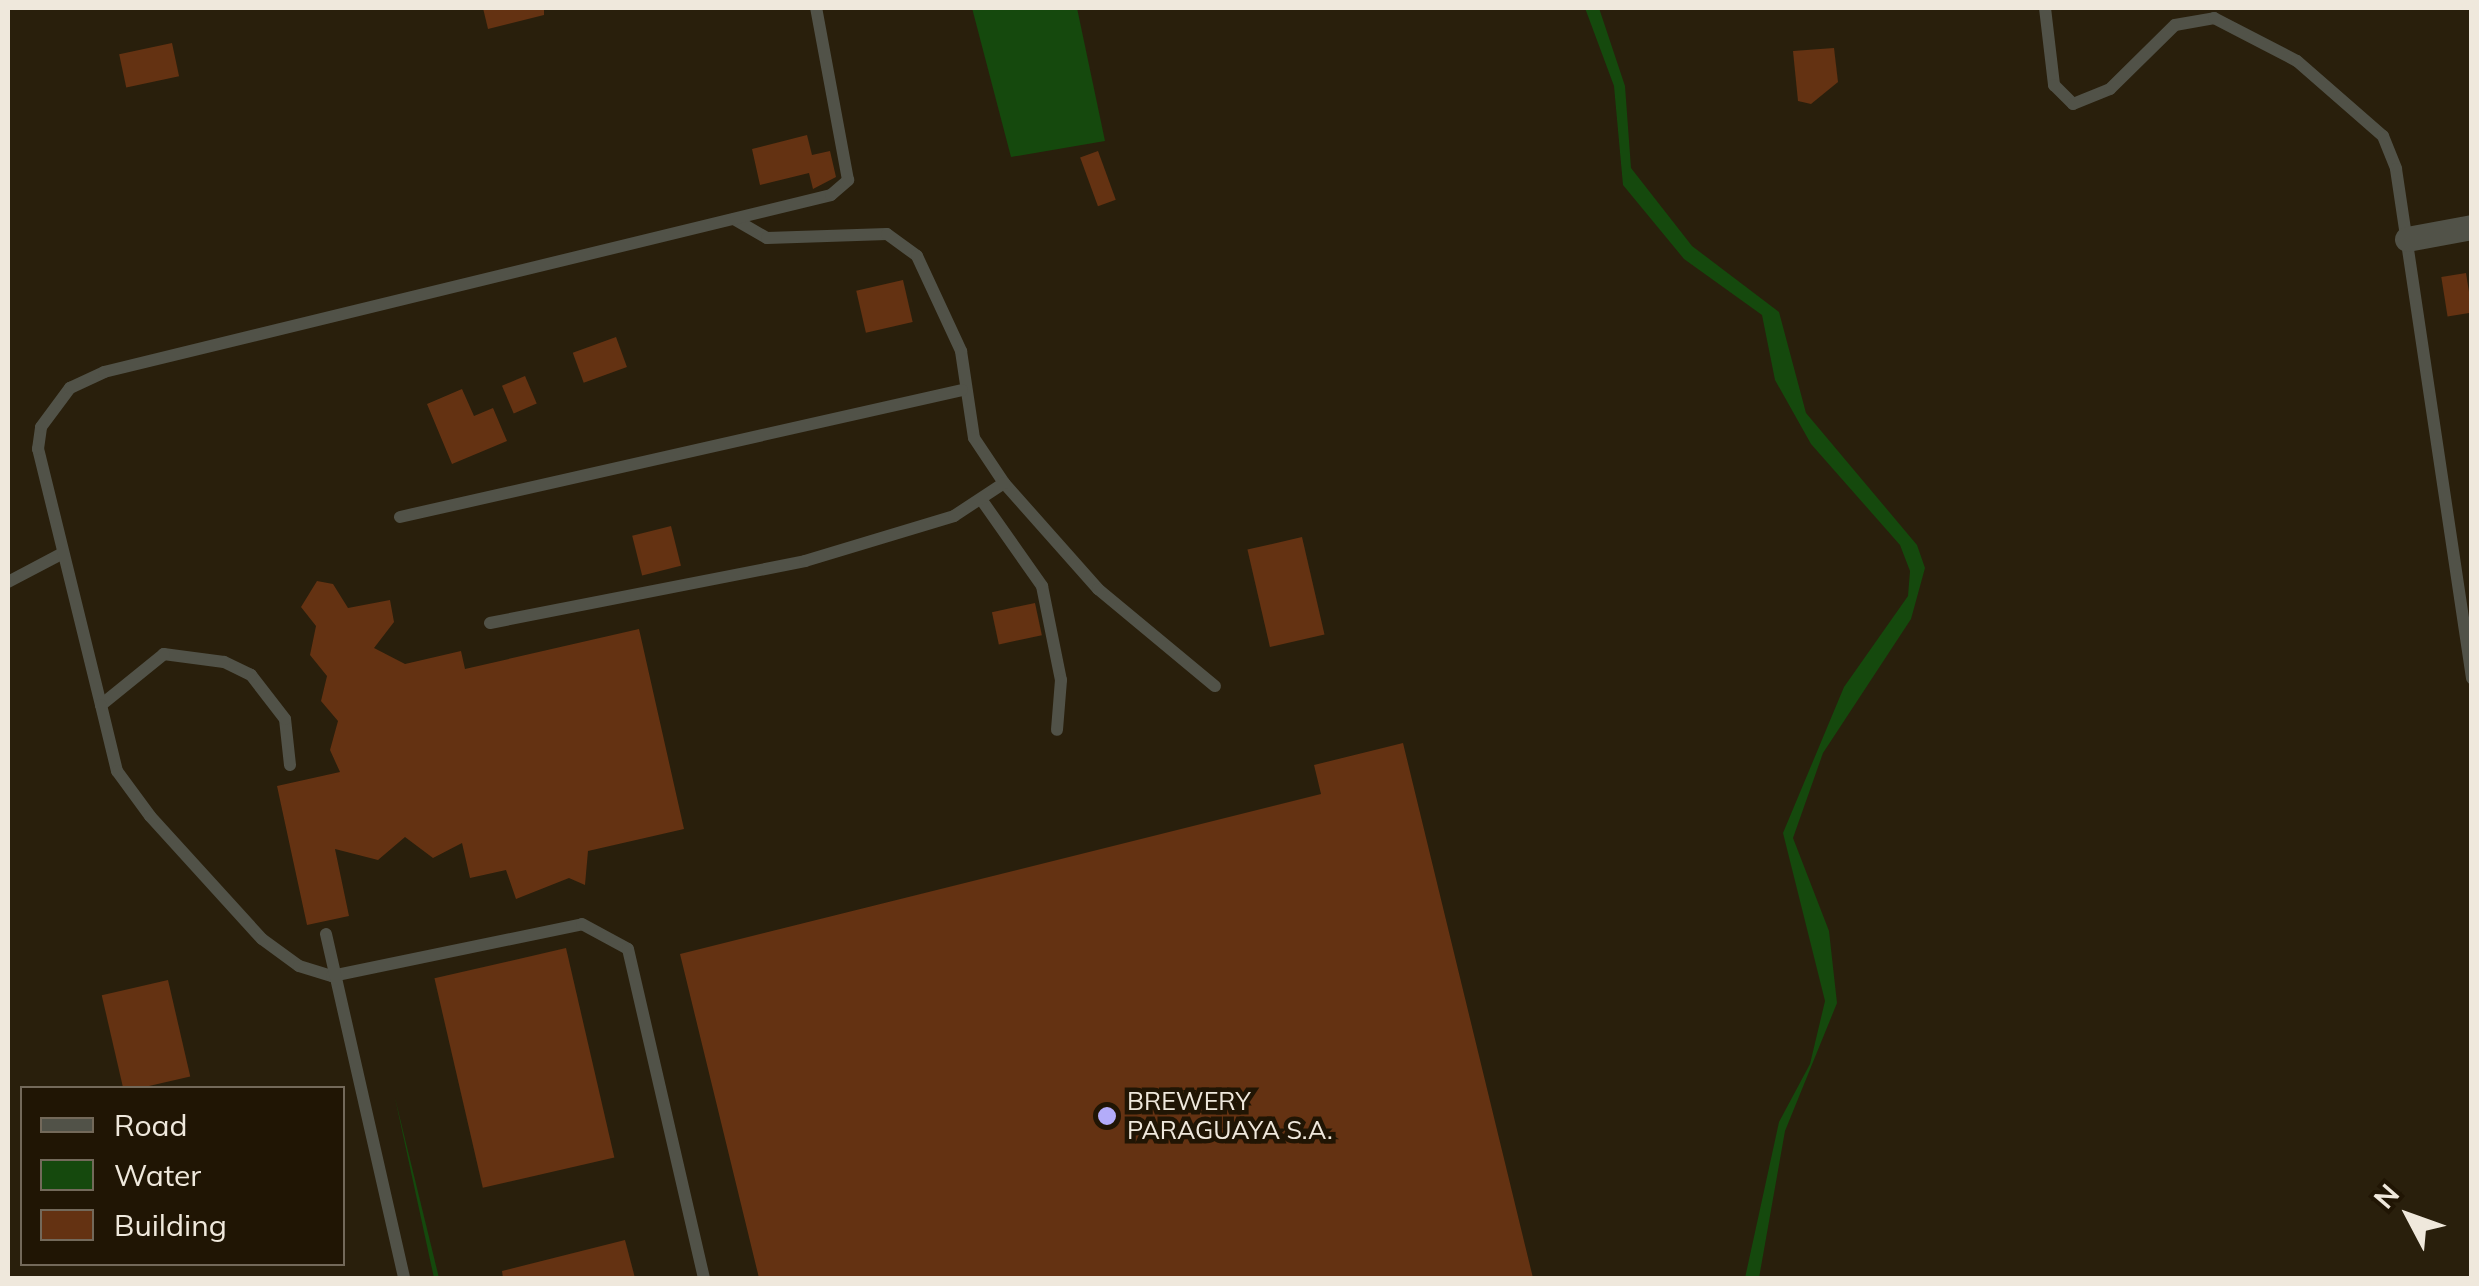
<!DOCTYPE html>
<style>
body{margin:0}
#map{position:relative;width:2479px;height:1286px;overflow:hidden;background:#291f0c;font-family:Mulish,sans-serif}
div>[style]{position:absolute}
.water>*{inset:0;background:#15490d}
.building>*{inset:0;background:#643212;transform-origin:0 0}
.service>*{height:12px;margin:-6px;padding:0 6px;transform-origin:6px;border-radius:6px;background:#515248}
.minor>*{height:25px;margin:-12.5px;padding:0 12.5px;transform-origin:12.5px;border-radius:12.5px;background:#515248}
.dots>*{width:28px;height:28px;translate:-50% -50%;box-sizing:border-box;border:5px solid #201504;border-radius:50%}
span{translate:-50% -50%;white-space:nowrap;text-align:center;line-height:1.15;-webkit-text-stroke:9px #201504;paint-order:stroke}
.poi-label{font-size:25px;color:#efe8dc}
.left{translate:0 -50%;text-align:left}
.frame{position:absolute;inset:0;border:10px solid #efe8dc;pointer-events:none}
.legend{position:absolute;left:20px;top:1086px;width:325px;height:180px;box-sizing:border-box;background:#201504;border:2px solid #73695a;margin:0;padding:12px 18px;list-style:none;font-size:30px;color:#efe8dc}
.legend li{display:flex;align-items:center;gap:20px;height:50px}
.legend b{width:50px;border:2px solid #73695a}
.north{position:absolute;left:2359px;top:1166px;width:100px;height:100px;-webkit-text-stroke:8px #201504;paint-order:stroke;rotate:311deg;font-size:28px;font-weight:700;line-height:40px;text-align:center;color:#efe8dc}
.north::after{content:'';display:block;margin:auto;width:35px;height:45px;background:#efe8dc;clip-path:polygon(50% 0,100% 100%,50% 72%,0 100%)}
</style>
<div id="map">
<div class="water">
<div style="clip-path:polygon(972px 8px,1077px 8px,1105px 141px,1011px 157px)"></div>
<div style="clip-path:polygon(1585px 8px,1599px 8px,1625px 86px,1631px 168px,1692px 246px,1779px 312px,1806px 413px,1917px 545px,1925px 568px,1911px 619px,1823px 753px,1793px 838px,1829px 931px,1837px 1003px,1785px 1131px,1759px 1278px,1745px 1278px,1779px 1122px,1810px 1064px,1825px 1001px,1783px 833px,1844px 687px,1908px 596px,1910px 571px,1900px 545px,1811px 444px,1775px 380px,1762px 315px,1684px 259px,1623px 185px,1614px 86px)"></div>
<div style="clip-path:polygon(395px 1098px,439px 1278px,434px 1278px)"></div>
</div>
<div class="building">
<div style="clip-path:polygon(483px 8px,544px 8px,544px 15px,488px 29px)"></div>
<div style="left:172px;top:43px;width:34px;height:54px;rotate:78deg"></div>
<div style="clip-path:polygon(1834px 48px,1838px 82px,1811px 104px,1798px 101px,1793px 51px)"></div>
<div style="clip-path:polygon(807px 135px,812px 155px,830px 151px,836px 177px,813px 189px,809px 173px,760px 185px,752px 149px)"></div>
<div style="left:1098px;top:151px;width:52px;height:19px;rotate:70deg"></div>
<div style="left:2466px;top:273px;width:40px;height:25px;rotate:81deg"></div>
<div style="left:903px;top:280px;width:43px;height:48px;rotate:77deg"></div>
<div style="left:616px;top:337px;width:32px;height:46px;rotate:70deg"></div>
<div style="left:525px;top:376px;width:30px;height:25px;rotate:67deg"></div>
<div style="clip-path:polygon(462px 389px,474px 416px,493px 408px,507px 441px,452px 464px,427px 404px)"></div>
<div style="left:671px;top:526px;width:41px;height:40px;rotate:76deg"></div>
<div style="left:1302px;top:537px;width:100px;height:56px;rotate:77deg"></div>
<div style="clip-path:polygon(317px 581px,333px 584px,348px 608px,390px 600px,394px 622px,374px 648px,405px 664px,461px 651px,465px 669px,639px 629px,684px 829px,588px 851px,585px 885px,569px 878px,516px 899px,506px 870px,470px 878px,462px 843px,433px 858px,405px 837px,378px 860px,335px 849px,349px 916px,307px 925px,277px 786px,340px 772px,330px 750px,338px 721px,321px 701px,327px 676px,310px 655px,316px 626px,301px 607px)"></div>
<div style="left:1035px;top:603px;width:33px;height:44px;rotate:78deg"></div>
<div style="clip-path:polygon(1403px 743px,1533px 1278px,759px 1278px,680px 954px,1321px 794px,1314px 765px)"></div>
<div style="left:566px;top:948px;width:215px;height:135px;rotate:77deg"></div>
<div style="left:168px;top:980px;width:99px;height:68px;rotate:77deg"></div>
<div style="clip-path:polygon(625px 1240px,635px 1278px,503px 1278px,502px 1271px)"></div>
</div>
<div class="service">
<div style="left:2045px;top:8px;width:78px;rotate:83.3deg"></div>
<div style="left:2054px;top:85px;width:27px;rotate:45deg"></div>
<div style="left:2073px;top:104px;width:40px;rotate:-22deg"></div>
<div style="left:2110px;top:89px;width:91px;rotate:-44.6deg"></div>
<div style="left:2175px;top:25px;width:40px;rotate:-10deg"></div>
<div style="left:2214px;top:18px;width:93px;rotate:27.4deg"></div>
<div style="left:2297px;top:61px;width:114px;rotate:41.1deg"></div>
<div style="left:2383px;top:136px;width:35px;rotate:68deg"></div>
<div style="left:2396px;top:169px;width:515px;rotate:81.51deg"></div>
<div style="left:734px;top:219px;width:38px;rotate:30deg"></div>
<div style="left:767px;top:238px;width:120px;rotate:-1.9deg"></div>
<div style="left:887px;top:234px;width:37px;rotate:36deg"></div>
<div style="left:917px;top:256px;width:105px;rotate:65.1deg"></div>
<div style="left:961px;top:351px;width:88px;rotate:81.5deg"></div>
<div style="left:974px;top:438px;width:54px;rotate:56.3deg"></div>
<div style="left:1004px;top:483px;width:142px;rotate:48.4deg"></div>
<div style="left:1098px;top:589px;width:152px;rotate:39.7deg"></div>
<div style="left:983px;top:502px;width:103px;rotate:54.9deg"></div>
<div style="left:1042px;top:586px;width:96px;rotate:78.6deg"></div>
<div style="left:1061px;top:680px;width:50px;rotate:94.6deg"></div>
<div style="left:400px;top:517px;width:576px;rotate:-12.73deg"></div>
<div style="left:8px;top:582px;width:62px;rotate:-27.8deg"></div>
<div style="left:490px;top:623px;width:321px;rotate:-11.1deg"></div>
<div style="left:805px;top:561px;width:156px;rotate:-16.8deg"></div>
<div style="left:954px;top:516px;width:60px;rotate:-33.4deg"></div>
<div style="left:101px;top:705px;width:264px;rotate:-103.8deg"></div>
<div style="left:38px;top:449px;width:22px;rotate:-82deg"></div>
<div style="left:41px;top:427px;width:49px;rotate:-53.4deg"></div>
<div style="left:70px;top:388px;width:38px;rotate:-25deg"></div>
<div style="left:104px;top:372px;width:748px;rotate:-13.68deg"></div>
<div style="left:831px;top:195px;width:23px;rotate:-41deg"></div>
<div style="left:848px;top:180px;width:175px;rotate:-100.5deg"></div>
<div style="left:290px;top:765px;width:46px;rotate:-96.2deg"></div>
<div style="left:285px;top:719px;width:56px;rotate:-127.7deg"></div>
<div style="left:251px;top:675px;width:30px;rotate:-154deg"></div>
<div style="left:224px;top:662px;width:61px;rotate:-172.4deg"></div>
<div style="left:164px;top:654px;width:81px;rotate:141deg"></div>
<div style="left:101px;top:705px;width:68px;rotate:76.4deg"></div>
<div style="left:117px;top:771px;width:56px;rotate:53.7deg"></div>
<div style="left:150px;top:816px;width:166px;rotate:47.7deg"></div>
<div style="left:262px;top:939px;width:46px;rotate:36.1deg"></div>
<div style="left:299px;top:966px;width:34px;rotate:17deg"></div>
<div style="left:332px;top:976px;width:255px;rotate:-11.7deg"></div>
<div style="left:582px;top:924px;width:52px;rotate:28.5deg"></div>
<div style="left:628px;top:949px;width:338px;rotate:77deg"></div>
<div style="left:326px;top:934px;width:353px;rotate:77.2deg"></div>
</div>
<div class="minor">
<div style="left:2407px;top:239px;width:66px;rotate:-10.5deg"></div>
</div>
<div class="dots">
<div style="left:1107px;top:1116px;background:#b3acf9"></div>
</div>
<div class="poi-label">
<span class="left" style="left:1127px;top:1116px">BREWERY<br>PARAGUAYA S.A.</span>
</div>
<div class="frame"></div>
<ul class="legend">
<li><b style="height:12px;background:#515248"></b>Road</li>
<li><b style="height:28px;background:#15490d"></b>Water</li>
<li><b style="height:28px;background:#643212"></b>Building</li>
</ul>
<div class="north">N</div>
</div>
